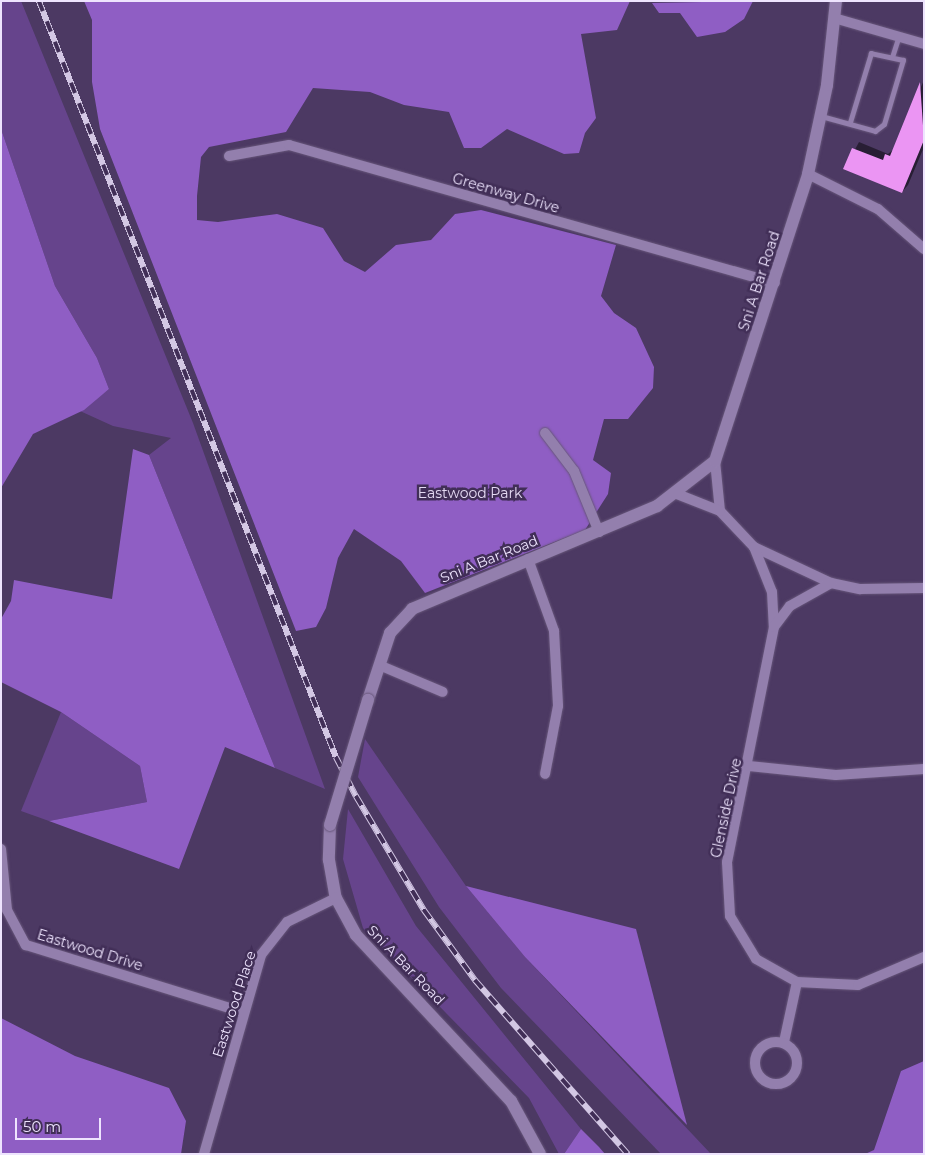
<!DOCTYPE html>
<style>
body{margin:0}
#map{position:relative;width:925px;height:1155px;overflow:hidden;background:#4c3963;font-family:Montserrat,sans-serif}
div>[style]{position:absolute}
.green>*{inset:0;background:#66448c}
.forest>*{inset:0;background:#8f5ec4}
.shadow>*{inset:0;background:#0007}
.building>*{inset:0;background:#eb95f3}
.roads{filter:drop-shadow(0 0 1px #67567a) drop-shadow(0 0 1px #67567a)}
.service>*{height:5px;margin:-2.5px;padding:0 2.5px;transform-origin:2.5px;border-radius:2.5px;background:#937fad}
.minor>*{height:10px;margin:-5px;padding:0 5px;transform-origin:5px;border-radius:5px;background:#937fad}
.minor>.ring{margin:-5px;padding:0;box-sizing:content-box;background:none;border:10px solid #937fad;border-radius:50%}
.tertiary>*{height:12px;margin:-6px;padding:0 6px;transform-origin:6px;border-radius:6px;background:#937fad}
.rail>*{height:5.5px;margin-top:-2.75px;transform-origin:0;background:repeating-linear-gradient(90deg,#412e57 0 11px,#d3c7e4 0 22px);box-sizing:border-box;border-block:1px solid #d3c7e4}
.bridges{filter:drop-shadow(0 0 1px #67567a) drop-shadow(0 0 1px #67567a)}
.tertiary-bridge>*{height:12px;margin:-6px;padding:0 6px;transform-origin:6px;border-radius:6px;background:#937fad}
span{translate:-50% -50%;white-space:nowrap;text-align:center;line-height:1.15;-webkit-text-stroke:5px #412e57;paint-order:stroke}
.street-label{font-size:14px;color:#eee4fe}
.park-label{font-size:14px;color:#e4d9f3}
.frame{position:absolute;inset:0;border:2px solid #eee4fe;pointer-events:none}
.scale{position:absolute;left:15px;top:1118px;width:86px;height:22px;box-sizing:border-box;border:2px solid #eee4fe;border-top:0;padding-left:6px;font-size:15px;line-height:18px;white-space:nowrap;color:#eee4fe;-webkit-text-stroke:4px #412e57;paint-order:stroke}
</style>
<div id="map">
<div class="green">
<div style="clip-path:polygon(1px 1px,21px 1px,193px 423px,325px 789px,275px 768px,149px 455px,171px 438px,113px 426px,80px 411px,109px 389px,97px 358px,55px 286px,1px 129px)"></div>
<div style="clip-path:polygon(61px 712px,140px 766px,147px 802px,49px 821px,21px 811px)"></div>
<div style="clip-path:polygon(365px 739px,466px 886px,525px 957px,711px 1154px,661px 1154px,501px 988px,439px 907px,358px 777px)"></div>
<div style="clip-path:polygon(348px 809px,416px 926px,581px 1129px,564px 1154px,559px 1154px,529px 1098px,363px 928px,343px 859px)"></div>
</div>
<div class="forest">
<div style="clip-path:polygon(84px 1px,630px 1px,617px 30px,581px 34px,596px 118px,585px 133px,579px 153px,564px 154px,507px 129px,481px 148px,464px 148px,449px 112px,404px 105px,370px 92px,313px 88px,286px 132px,209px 147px,201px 157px,197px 196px,197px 220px,218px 222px,277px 214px,323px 228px,344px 261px,365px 272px,396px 245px,431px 240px,455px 214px,481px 210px,616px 245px,601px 296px,614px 313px,636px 328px,654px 367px,653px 388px,628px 419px,604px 419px,593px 460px,611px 473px,608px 494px,585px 530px,425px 593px,401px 561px,354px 529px,338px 558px,326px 608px,316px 627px,296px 631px,100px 129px,92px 82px,92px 20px)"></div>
<div style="clip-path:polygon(753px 1px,744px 19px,725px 32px,697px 37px,680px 13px,659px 13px,652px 3px)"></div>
<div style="clip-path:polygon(1px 129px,55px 286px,97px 358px,109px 389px,84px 410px,33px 434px,1px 488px)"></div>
<div style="clip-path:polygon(133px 449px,149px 455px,275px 768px,225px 747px,179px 869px,49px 821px,147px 802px,140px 766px,61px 712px,1px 682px,1px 619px,11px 601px,14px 580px,112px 599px)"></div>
<div style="clip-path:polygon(466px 886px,636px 929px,687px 1125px,525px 957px)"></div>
<div style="clip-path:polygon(1px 1018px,75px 1056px,169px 1088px,186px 1121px,181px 1154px,1px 1154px)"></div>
<div style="clip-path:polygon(924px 1061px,924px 1154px,865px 1154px,874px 1150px,901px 1071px)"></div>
<div style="clip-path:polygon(581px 1129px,599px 1147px,605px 1154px,564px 1154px)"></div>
</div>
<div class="shadow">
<div style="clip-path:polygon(924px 80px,924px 147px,908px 185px,902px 192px,845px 168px,859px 142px,888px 154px,894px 149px)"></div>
</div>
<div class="building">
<div style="clip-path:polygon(920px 82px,924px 140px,902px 193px,843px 169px,852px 148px,883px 160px,885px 154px,890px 156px)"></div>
</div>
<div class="roads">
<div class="service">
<div style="left:892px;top:57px;width:22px;rotate:-72deg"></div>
<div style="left:821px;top:116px;width:56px;rotate:15.5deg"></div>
<div style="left:875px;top:131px;width:11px;rotate:-38deg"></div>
<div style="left:884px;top:124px;width:67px;rotate:-73.5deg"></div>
<div style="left:903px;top:60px;width:33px;rotate:-168deg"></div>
<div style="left:871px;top:53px;width:72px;rotate:106.9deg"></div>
</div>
<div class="minor">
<div style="left:834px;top:18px;width:94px;rotate:16.1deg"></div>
<div style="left:229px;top:156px;width:61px;rotate:-10.4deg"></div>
<div style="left:289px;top:145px;width:505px;rotate:15.85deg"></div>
<div style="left:808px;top:174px;width:78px;rotate:26.6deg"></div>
<div style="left:878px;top:209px;width:61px;rotate:41deg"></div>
<div style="left:545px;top:433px;width:48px;rotate:52.7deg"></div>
<div style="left:574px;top:471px;width:66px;rotate:67.7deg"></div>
<div style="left:715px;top:461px;width:50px;rotate:84.3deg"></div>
<div style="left:720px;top:511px;width:50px;rotate:46.6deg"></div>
<div style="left:754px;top:547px;width:85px;rotate:25.1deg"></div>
<div style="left:831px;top:583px;width:30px;rotate:12deg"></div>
<div style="left:860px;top:589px;width:64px;rotate:-0.9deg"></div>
<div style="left:677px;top:494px;width:46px;rotate:21.6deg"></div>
<div style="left:754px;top:547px;width:48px;rotate:68.2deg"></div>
<div style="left:772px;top:592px;width:35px;rotate:87deg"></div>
<div style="left:774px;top:627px;width:240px;rotate:101.3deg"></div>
<div style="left:727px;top:862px;width:54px;rotate:86.8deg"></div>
<div style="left:730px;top:916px;width:50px;rotate:58.8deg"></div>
<div style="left:756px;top:959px;width:47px;rotate:29.3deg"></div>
<div style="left:797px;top:982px;width:61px;rotate:2.8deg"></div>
<div style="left:858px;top:985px;width:72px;rotate:-23deg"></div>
<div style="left:528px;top:559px;width:77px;rotate:70.1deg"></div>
<div style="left:554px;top:631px;width:75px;rotate:86.9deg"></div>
<div style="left:558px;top:706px;width:69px;rotate:100.8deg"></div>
<div style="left:774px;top:627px;width:26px;rotate:-53deg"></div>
<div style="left:790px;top:606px;width:47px;rotate:-29.3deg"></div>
<div style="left:379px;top:665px;width:69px;rotate:22.9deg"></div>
<div style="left:749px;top:766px;width:87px;rotate:5.9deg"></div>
<div style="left:836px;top:775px;width:88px;rotate:-3.9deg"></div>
<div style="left:1px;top:849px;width:61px;rotate:84.4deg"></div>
<div style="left:7px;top:910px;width:40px;rotate:62deg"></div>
<div style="left:26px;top:945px;width:227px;rotate:17.2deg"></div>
<div style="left:784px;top:1042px;width:61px;rotate:-77.8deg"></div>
<div class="ring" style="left:755px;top:1042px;width:32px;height:32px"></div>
<div style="left:204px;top:1154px;width:207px;rotate:-74deg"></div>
<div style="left:261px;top:955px;width:42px;rotate:-51.8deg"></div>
<div style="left:287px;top:922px;width:55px;rotate:-26.1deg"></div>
</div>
<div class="tertiary">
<div style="left:368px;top:700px;width:71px;rotate:-71.8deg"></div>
<div style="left:390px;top:633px;width:33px;rotate:-47deg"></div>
<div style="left:412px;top:609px;width:266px;rotate:-22.8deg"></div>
<div style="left:657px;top:506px;width:73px;rotate:-37.8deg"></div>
<div style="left:715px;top:461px;width:302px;rotate:-72deg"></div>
<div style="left:808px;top:174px;width:91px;rotate:-77.9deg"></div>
<div style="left:827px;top:85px;width:84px;rotate:-83.9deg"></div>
<div style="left:330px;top:825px;width:35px;rotate:92deg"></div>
<div style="left:329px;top:860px;width:39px;rotate:80deg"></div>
<div style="left:336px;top:898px;width:42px;rotate:61.6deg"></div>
<div style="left:356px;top:935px;width:227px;rotate:47deg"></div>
<div style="left:511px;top:1101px;width:60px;rotate:61.3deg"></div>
</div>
</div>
<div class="rail">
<div style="left:39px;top:1px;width:812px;rotate:68.55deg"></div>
<div style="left:336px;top:757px;width:44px;rotate:62.9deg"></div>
<div style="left:356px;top:796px;width:133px;rotate:59.2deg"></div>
<div style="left:424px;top:910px;width:87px;rotate:53.9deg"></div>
<div style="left:475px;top:980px;width:232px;rotate:48.7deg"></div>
</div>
<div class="bridges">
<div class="tertiary-bridge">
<div style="left:330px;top:825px;width:131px;rotate:-73.1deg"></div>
</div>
</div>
<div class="street-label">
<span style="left:506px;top:193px;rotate:16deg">Greenway Drive</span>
<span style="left:759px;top:281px;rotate:-72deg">Sni A Bar Road</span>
<span style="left:489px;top:559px;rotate:-22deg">Sni A Bar Road</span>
<span style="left:726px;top:808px;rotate:-78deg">Glenside Drive</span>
<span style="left:90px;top:950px;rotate:17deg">Eastwood Drive</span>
<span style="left:406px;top:965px;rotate:46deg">Sni A Bar Road</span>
<span style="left:234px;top:1004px;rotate:-72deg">Eastwood Place</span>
</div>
<div class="park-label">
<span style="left:470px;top:493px">Eastwood Park</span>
</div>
<div class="frame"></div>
<div class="scale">50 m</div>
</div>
